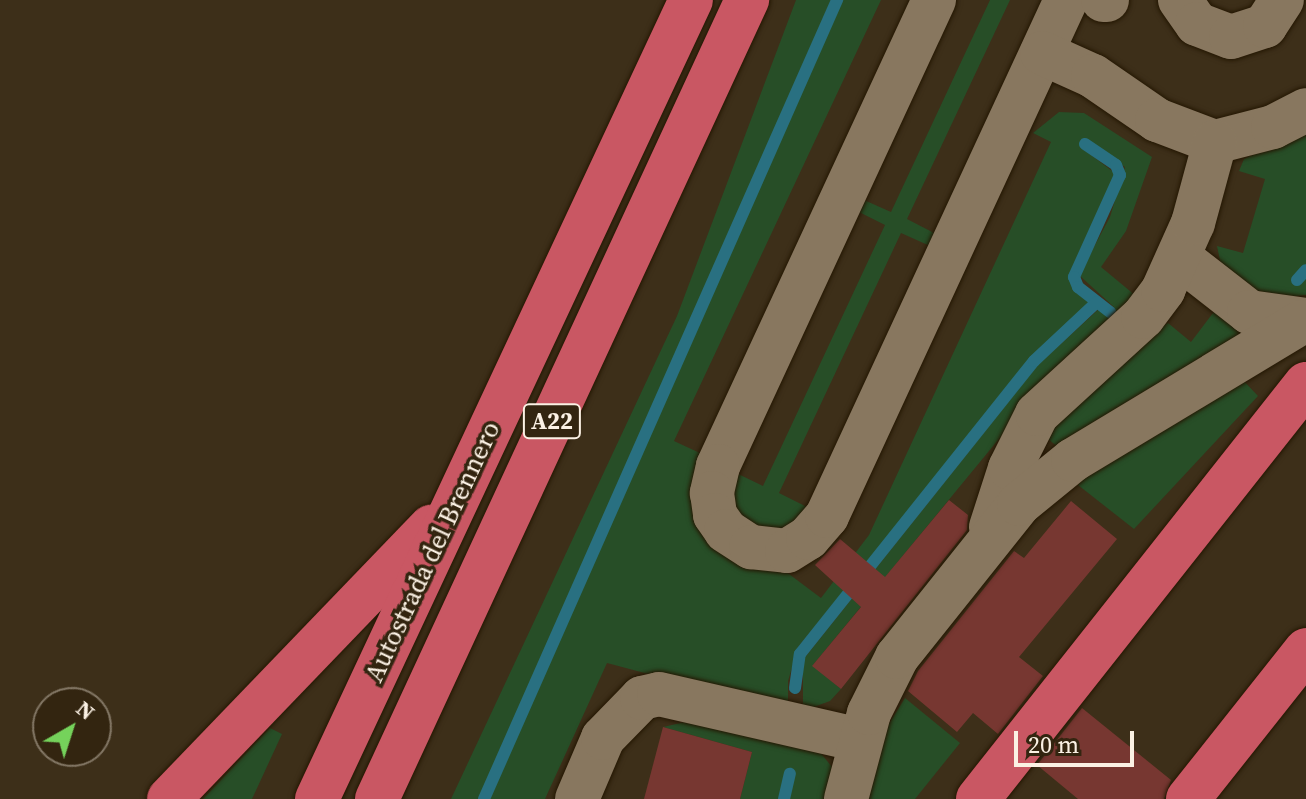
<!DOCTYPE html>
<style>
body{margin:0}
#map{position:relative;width:1306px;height:799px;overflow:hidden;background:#3d2f19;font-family:"Source Serif 4",serif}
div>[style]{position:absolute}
.green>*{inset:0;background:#274e27}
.stream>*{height:12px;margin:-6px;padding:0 6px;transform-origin:6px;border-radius:6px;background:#297081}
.building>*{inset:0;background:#773731}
.roads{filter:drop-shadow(0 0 2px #241703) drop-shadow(0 0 2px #241703)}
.minor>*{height:44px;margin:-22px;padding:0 22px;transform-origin:22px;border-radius:22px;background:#88775f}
.highway>*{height:44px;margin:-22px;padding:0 22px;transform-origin:22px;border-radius:22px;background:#c95763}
span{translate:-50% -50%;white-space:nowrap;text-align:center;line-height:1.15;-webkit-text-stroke:7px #332510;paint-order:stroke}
.shield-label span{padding:2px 6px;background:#332510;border:2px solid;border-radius:6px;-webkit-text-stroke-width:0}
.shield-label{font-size:24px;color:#fbf1e4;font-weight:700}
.street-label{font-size:26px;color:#fbf1e4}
.north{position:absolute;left:32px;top:687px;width:80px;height:80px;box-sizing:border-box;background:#332510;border:2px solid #837765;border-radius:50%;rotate:39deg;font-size:22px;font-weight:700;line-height:32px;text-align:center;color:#fbf1e4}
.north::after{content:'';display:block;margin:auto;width:28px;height:36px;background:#75d25b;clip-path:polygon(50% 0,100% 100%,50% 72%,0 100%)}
.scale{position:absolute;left:1014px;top:731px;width:120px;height:36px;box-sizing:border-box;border:4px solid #fbf1e4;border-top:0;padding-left:10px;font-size:24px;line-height:28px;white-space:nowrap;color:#fbf1e4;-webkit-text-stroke:6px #332510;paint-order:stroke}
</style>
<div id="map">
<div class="green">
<div style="clip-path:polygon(796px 0,831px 0,480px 799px,451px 799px,677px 316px)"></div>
<div style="clip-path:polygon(839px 0,881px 0,674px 441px,702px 454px,696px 484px,777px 565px,821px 598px,869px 535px,1051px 142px,1033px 133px,1059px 112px,1084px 113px,1152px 157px,1126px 231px,1101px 267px,1136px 296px,1021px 412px,813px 665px,841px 689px,830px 701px,803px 711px,803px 660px,1038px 365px,1099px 309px,1106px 316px,1114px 307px,1079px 275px,1110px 217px,1125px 167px,1086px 141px,1083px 149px,1116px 174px,1071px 274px,1074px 287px,1092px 302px,1036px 354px,798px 647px,788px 681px,788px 711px,607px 663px,545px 799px,490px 799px)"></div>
<div style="clip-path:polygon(990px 0,1010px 0,907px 219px,936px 234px,930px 246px,901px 233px,779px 493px,815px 511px,778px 535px,740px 520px,727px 481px,730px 470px,763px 486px,885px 225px,859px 212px,864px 200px,891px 212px)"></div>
<div style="clip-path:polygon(1306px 129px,1306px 295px,1287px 297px,1244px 288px,1221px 265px,1217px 246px,1243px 253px,1265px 179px,1239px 171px,1244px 159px)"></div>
<div style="clip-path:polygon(1216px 309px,1256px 327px,1058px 447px,1048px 439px,1051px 425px,1153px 331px,1168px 323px,1191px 342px)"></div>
<div style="clip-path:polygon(1241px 378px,1258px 396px,1134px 529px,1078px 485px,1089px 472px)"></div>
<div style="clip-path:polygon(905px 698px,960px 743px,915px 799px,867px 799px,887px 727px)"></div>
<div style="clip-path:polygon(694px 720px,815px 746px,832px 767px,826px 799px,789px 799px,794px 776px,788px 774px,782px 799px,740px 799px,752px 752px,663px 727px)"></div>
<div style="clip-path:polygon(270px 728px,282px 734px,252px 799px,203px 799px)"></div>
</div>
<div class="stream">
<div style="left:1085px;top:144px;width:37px;rotate:34deg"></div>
<div style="left:1116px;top:165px;width:11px;rotate:68deg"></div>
<div style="left:1120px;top:175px;width:112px;rotate:114.3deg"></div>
<div style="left:1074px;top:277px;width:11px;rotate:68deg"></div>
<div style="left:1078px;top:287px;width:41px;rotate:38deg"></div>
<div style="left:1297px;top:280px;width:13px;rotate:-48deg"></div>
<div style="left:795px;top:688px;width:34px;rotate:-82deg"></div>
<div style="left:800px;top:654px;width:375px;rotate:-51.4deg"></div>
<div style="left:1034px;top:361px;width:86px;rotate:-43.1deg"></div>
<div style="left:484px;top:799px;width:874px;rotate:-66.16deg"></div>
<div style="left:784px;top:799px;width:26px;rotate:-77deg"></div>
</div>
<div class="building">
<div style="clip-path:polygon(949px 500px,968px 515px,967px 530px,841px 689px,812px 666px,861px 607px,815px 565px,840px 539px,885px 577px)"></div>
<div style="clip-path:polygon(1071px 501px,1117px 539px,1019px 657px,1043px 676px,998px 734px,973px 713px,957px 732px,908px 691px,918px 671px,1014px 551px,1024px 558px)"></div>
<div style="clip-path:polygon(1082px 708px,1171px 780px,1164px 799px,1078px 799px,1037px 765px)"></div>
<div style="clip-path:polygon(663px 727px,752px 752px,740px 799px,644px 799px)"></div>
</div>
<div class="roads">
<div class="minor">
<div style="left:934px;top:0;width:514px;rotate:114.87deg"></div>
<div style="left:718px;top:466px;width:28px;rotate:103deg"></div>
<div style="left:712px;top:493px;width:22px;rotate:82deg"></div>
<div style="left:715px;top:515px;width:19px;rotate:55deg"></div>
<div style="left:726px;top:531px;width:30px;rotate:33deg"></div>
<div style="left:751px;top:547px;width:36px;rotate:6deg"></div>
<div style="left:787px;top:551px;width:25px;rotate:-32deg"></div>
<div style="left:808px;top:538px;width:29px;rotate:-49deg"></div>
<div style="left:827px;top:516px;width:569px;rotate:-65.15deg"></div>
<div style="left:1103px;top:0;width:4px"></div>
<div style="left:1180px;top:0;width:29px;rotate:55deg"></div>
<div style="left:1197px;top:24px;width:36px;rotate:21deg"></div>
<div style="left:1231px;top:37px;width:36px;rotate:-18deg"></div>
<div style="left:1265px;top:26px;width:31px;rotate:-57deg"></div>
<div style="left:1042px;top:53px;width:56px;rotate:24.3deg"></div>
<div style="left:1093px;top:76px;width:78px;rotate:34.5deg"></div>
<div style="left:1157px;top:120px;width:62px;rotate:20.8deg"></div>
<div style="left:1215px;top:142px;width:60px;rotate:-14.5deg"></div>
<div style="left:1273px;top:127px;width:37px;rotate:-27deg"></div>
<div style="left:1180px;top:258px;width:88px;rotate:38deg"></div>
<div style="left:1249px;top:312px;width:58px;rotate:8deg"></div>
<div style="left:991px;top:527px;width:62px;rotate:-72.1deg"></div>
<div style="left:1010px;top:468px;width:60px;rotate:-63.4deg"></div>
<div style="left:1037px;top:414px;width:144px;rotate:-42.5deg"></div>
<div style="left:1143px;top:317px;width:34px;rotate:-53deg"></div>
<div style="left:1163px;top:290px;width:73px;rotate:-65.9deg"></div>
<div style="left:1193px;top:223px;width:84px;rotate:-74.8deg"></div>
<div style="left:577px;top:799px;width:66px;rotate:-66.9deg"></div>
<div style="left:603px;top:738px;width:56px;rotate:-45.7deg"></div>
<div style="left:642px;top:698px;width:17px;rotate:-13deg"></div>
<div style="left:659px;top:694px;width:206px;rotate:12.9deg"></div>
<div style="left:846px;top:799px;width:89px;rotate:-75deg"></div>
<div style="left:869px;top:713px;width:63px;rotate:-63.4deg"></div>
<div style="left:897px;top:657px;width:196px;rotate:-51.4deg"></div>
<div style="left:1019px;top:504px;width:70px;rotate:-39.2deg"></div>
<div style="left:1073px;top:460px;width:267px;rotate:-31.1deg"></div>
</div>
<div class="highway">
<div style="left:169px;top:799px;width:378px;rotate:-46.1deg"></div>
<div style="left:317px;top:799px;width:882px;rotate:-64.92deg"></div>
<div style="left:377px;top:799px;width:881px;rotate:-65.15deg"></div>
<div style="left:978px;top:799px;width:529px;rotate:-51.68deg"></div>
<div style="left:1188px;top:799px;width:190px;rotate:-51.6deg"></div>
</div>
</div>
<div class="shield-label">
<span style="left:552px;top:421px">A22</span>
</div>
<div class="street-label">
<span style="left:433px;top:552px;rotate:-65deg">Autostrada del Brennero</span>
</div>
<div class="north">N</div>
<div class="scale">20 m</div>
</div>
